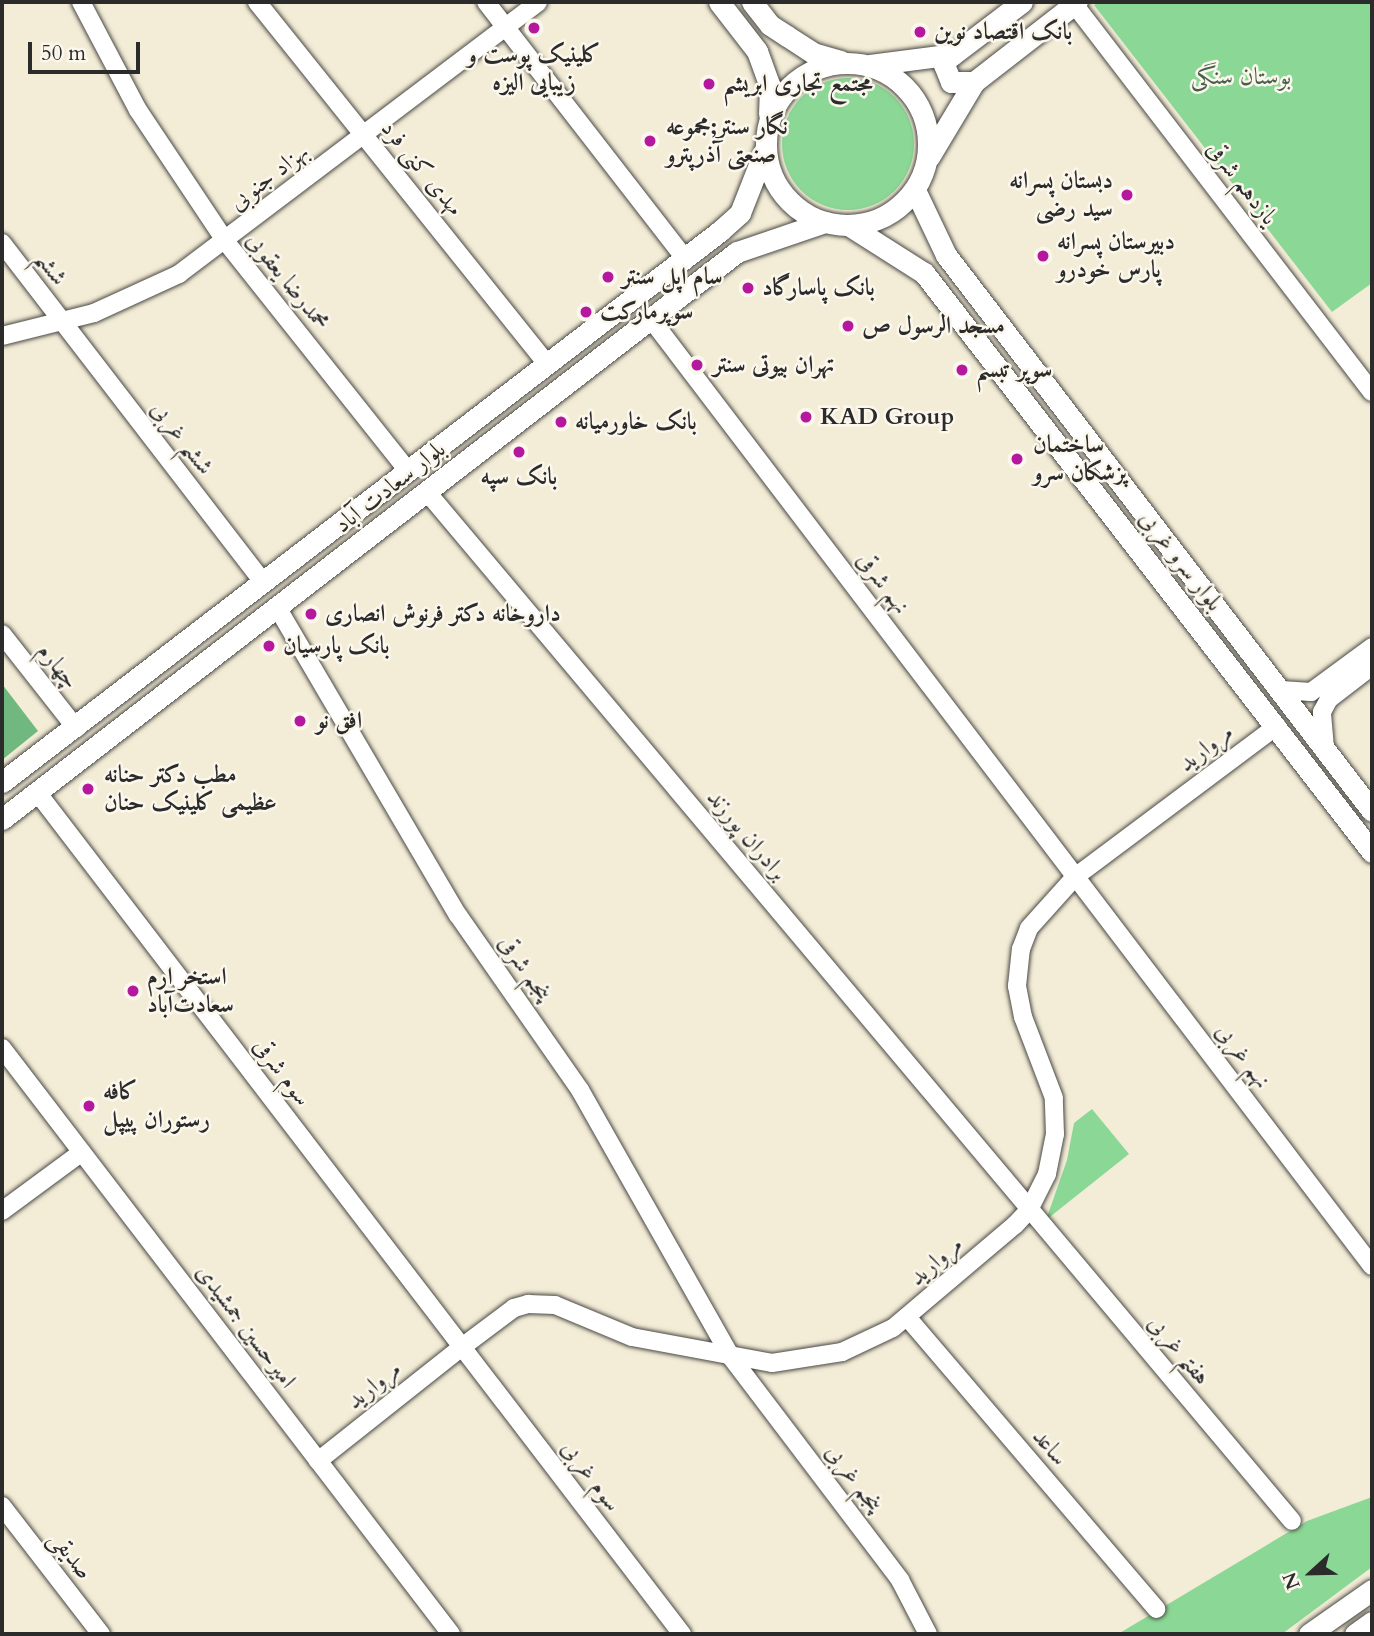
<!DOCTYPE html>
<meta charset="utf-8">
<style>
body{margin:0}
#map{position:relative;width:1374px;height:1636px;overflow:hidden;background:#f3ecd6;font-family:Cardo,Amiri,serif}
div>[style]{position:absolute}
.green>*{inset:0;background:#8bd896}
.round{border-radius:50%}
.forest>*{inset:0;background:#70b87f}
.roads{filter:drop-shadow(0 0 2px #494845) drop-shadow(0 0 2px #494845)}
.minor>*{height:18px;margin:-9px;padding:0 9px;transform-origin:9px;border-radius:9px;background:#fff}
.major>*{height:21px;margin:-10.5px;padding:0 10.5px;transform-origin:10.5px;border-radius:10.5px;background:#fff}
.major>.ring{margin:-10.5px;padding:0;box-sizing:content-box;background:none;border:21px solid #fff;border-radius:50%}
.dots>*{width:19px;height:19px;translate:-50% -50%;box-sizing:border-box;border:4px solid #fbf7ec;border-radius:50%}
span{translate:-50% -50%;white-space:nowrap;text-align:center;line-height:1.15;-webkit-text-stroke:5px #fbf7ec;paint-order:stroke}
.poi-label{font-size:24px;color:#2b2b2b;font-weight:700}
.left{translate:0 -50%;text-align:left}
.right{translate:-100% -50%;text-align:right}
.park-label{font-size:24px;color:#485f4b}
.street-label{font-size:24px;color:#2b2b2b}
.frame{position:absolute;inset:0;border:4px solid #2b2b2b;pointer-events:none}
.north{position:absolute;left:1276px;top:1538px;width:70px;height:70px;-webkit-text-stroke:5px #fbf7ec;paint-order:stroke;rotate:248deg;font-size:19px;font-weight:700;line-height:28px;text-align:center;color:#2b2b2b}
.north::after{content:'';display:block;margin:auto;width:24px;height:32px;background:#2b2b2b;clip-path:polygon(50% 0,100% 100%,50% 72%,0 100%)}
.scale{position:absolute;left:28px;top:42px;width:112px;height:32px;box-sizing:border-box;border:4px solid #2b2b2b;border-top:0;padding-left:9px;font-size:21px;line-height:24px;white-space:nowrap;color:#2b2b2b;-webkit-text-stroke:5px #fbf7ec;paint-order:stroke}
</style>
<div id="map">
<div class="green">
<div style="clip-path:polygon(1099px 2px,1372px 2px,1372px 283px,1332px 312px,1094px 5px)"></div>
<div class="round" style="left:782px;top:78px;width:132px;height:132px"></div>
<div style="clip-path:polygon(1092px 1109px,1129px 1154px,1046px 1220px,1067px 1160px,1074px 1123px)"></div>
<div style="clip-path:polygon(1372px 1497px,1372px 1567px,1282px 1634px,1118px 1634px,1307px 1521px)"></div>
</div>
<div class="forest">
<div style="clip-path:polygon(2px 684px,38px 731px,2px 760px)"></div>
</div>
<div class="roads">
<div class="minor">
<div style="left:81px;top:2px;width:122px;rotate:62.2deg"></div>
<div style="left:138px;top:110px;width:159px;rotate:56.3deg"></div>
<div style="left:226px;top:242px;width:294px;rotate:51.5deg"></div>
<div style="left:257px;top:2px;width:465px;rotate:51.3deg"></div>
<div style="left:486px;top:2px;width:325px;rotate:52.2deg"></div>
<div style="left:1074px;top:4px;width:489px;rotate:52.5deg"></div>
<div style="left:2px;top:243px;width:429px;rotate:52.4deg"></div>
<div style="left:651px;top:319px;width:1190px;rotate:52.72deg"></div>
<div style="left:2px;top:336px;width:95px;rotate:-14deg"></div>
<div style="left:94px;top:313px;width:94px;rotate:-24.6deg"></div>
<div style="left:179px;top:274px;width:450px;rotate:-37.1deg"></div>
<div style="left:427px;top:492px;width:1344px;rotate:49.95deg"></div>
<div style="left:277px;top:607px;width:357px;rotate:59.6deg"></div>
<div style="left:458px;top:915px;width:213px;rotate:55.1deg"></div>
<div style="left:580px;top:1090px;width:307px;rotate:60.5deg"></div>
<div style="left:731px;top:1357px;width:280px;rotate:52.8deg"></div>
<div style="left:900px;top:1580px;width:61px;rotate:62.6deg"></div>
<div style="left:2px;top:634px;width:120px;rotate:51.8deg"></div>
<div style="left:1281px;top:690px;width:30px;rotate:4deg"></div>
<div style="left:1311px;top:692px;width:76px;rotate:-36.4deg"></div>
<div style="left:1325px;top:748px;width:36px;rotate:-95deg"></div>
<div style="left:1322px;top:712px;width:15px;rotate:-62deg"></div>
<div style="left:1329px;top:699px;width:54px;rotate:-37.5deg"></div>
<div style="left:37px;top:792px;width:1061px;rotate:52.55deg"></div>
<div style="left:2px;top:1048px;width:738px;rotate:52.54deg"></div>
<div style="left:2px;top:1211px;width:99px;rotate:-36.4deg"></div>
<div style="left:907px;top:1317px;width:384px;rotate:49.5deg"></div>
<div style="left:318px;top:1461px;width:184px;rotate:-38.4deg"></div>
<div style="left:462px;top:1347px;width:65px;rotate:-36.9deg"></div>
<div style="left:514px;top:1308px;width:15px;rotate:-16deg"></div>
<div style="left:528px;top:1304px;width:27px;rotate:2deg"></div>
<div style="left:555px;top:1305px;width:83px;rotate:22.6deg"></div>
<div style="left:632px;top:1337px;width:142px;rotate:10.5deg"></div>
<div style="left:772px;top:1363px;width:71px;rotate:-8.9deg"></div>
<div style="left:842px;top:1352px;width:56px;rotate:-25.2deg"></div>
<div style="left:893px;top:1328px;width:160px;rotate:-40.2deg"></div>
<div style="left:1015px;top:1225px;width:21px;rotate:-47deg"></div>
<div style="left:1029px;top:1210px;width:40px;rotate:-63.4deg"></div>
<div style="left:1047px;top:1174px;width:41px;rotate:-78.7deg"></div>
<div style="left:1055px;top:1134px;width:36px;rotate:-92deg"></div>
<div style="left:1054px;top:1098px;width:87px;rotate:-110.9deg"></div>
<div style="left:1023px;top:1017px;width:32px;rotate:-101deg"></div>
<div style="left:1017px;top:986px;width:37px;rotate:-84deg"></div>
<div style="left:1021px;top:949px;width:22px;rotate:-69deg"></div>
<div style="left:1029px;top:928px;width:69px;rotate:-48deg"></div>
<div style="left:1075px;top:877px;width:252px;rotate:-36.8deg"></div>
<div style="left:2px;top:1506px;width:162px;rotate:52.3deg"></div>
</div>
<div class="major">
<div style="left:719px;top:2px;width:62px;rotate:52.2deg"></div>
<div style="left:757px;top:51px;width:37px;rotate:70deg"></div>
<div style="left:770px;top:86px;width:28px;rotate:92deg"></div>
<div style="left:752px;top:2px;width:29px;rotate:52deg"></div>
<div style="left:770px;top:25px;width:20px;rotate:33deg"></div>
<div style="left:787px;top:36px;width:31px;rotate:33deg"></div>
<div style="left:813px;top:53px;width:29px;rotate:16deg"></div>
<div class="ring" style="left:766px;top:63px;width:141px;height:141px"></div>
<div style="left:870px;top:65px;width:84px;rotate:-7.5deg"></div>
<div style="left:974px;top:82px;width:23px;rotate:180deg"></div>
<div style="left:951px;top:82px;width:18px;rotate:-112deg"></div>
<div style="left:944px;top:65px;width:7px;rotate:-63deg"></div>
<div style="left:947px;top:59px;width:94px;rotate:-37.2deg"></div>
<div style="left:929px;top:157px;width:87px;rotate:-59deg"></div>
<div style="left:974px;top:82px;width:130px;rotate:-37.8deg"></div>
<div style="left:915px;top:190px;width:72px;rotate:64.5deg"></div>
<div style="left:946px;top:255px;width:700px;rotate:52.54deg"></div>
<div style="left:850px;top:226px;width:88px;rotate:32.4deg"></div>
<div style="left:924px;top:273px;width:732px;rotate:52.27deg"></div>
<div style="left:2px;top:782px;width:905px;rotate:-37.5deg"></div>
<div style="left:720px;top:231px;width:27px;rotate:-42deg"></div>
<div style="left:740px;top:213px;width:71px;rotate:-68.5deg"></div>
<div style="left:2px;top:819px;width:928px;rotate:-37.65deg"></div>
<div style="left:737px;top:252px;width:93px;rotate:-18.8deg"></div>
<div style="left:1309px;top:1634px;width:77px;rotate:-34.9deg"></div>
<div style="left:1355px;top:1634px;width:21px;rotate:-35deg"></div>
</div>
</div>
<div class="dots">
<div style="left:534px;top:28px;background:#b5179e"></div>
<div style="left:920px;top:32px;background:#b5179e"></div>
<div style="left:709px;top:84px;background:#b5179e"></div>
<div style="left:650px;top:141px;background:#b5179e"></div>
<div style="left:1127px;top:195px;background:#b5179e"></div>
<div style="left:1043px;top:256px;background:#b5179e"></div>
<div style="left:608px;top:277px;background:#b5179e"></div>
<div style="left:748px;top:288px;background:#b5179e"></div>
<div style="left:586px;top:312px;background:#b5179e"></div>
<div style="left:848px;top:326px;background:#b5179e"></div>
<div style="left:697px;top:365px;background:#b5179e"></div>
<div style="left:962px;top:370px;background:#b5179e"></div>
<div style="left:806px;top:417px;background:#b5179e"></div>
<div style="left:561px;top:422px;background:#b5179e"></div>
<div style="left:519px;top:452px;background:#b5179e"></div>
<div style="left:1017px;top:459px;background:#b5179e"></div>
<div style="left:311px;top:614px;background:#b5179e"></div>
<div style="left:269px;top:646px;background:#b5179e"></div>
<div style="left:300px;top:721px;background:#b5179e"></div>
<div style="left:88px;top:789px;background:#b5179e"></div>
<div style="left:133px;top:991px;background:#b5179e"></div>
<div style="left:89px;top:1106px;background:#b5179e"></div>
</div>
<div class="poi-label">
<span class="left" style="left:934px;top:32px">بانک اقتصاد نوین</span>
<span style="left:534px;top:69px">کلینیک پوست و<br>زیبایی الیزه</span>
<span class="left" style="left:723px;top:84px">مجتمع تجاری ابریشم</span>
<span class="left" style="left:666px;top:141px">نگار سنتر;مجموعه<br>صنعتی آذرپترو</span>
<span class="right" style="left:1113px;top:195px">دبستان پسرانه<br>سید رضی</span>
<span class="left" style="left:1057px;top:256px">دبیرستان پسرانه<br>پارس خودرو</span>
<span class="left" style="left:622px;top:277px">سام اپل سنتر</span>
<span class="left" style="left:762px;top:288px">بانک پاسارگاد</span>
<span class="left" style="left:600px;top:312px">سوپرمارکت</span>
<span class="left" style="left:862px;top:326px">مسجد الرسول ص</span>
<span class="left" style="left:713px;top:365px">تهران بیوتی سنتر</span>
<span class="left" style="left:976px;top:370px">سوپر تبسم</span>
<span class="left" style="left:820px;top:417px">KAD Group</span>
<span class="left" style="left:575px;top:422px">بانک خاورمیانه</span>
<span class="left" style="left:1033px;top:459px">ساختمان<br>پزشکان سرو</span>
<span style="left:519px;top:477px">بانک سپه</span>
<span class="left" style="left:325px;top:614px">داروخانه دکتر فرنوش انصاری</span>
<span class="left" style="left:283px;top:646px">بانک پارسیان</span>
<span class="left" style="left:316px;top:721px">افق نو</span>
<span class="left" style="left:104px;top:789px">مطب دکتر حنانه<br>عظیمی کلینیک حنان</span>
<span class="left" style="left:147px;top:991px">استخر ارم<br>سعادت‌آباد</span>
<span class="left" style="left:103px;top:1106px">کافه<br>رستوران پیپل</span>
</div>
<div class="park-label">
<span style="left:1241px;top:77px">بوستان سنگی</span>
</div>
<div class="street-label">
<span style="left:422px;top:168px;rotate:51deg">مهدی کنی فرد</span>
<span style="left:269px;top:177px;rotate:-38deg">بهزاد جنوبی</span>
<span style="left:1242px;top:183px;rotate:52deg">یازدهم شرقی</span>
<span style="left:51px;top:268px;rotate:53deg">ششم</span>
<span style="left:288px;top:281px;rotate:51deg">محمدرضا یعقوبی</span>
<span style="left:182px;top:438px;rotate:52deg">ششم غربی</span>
<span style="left:390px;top:487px;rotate:-38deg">بلوار سعادت آباد</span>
<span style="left:1181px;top:561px;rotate:52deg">بلوار سرو غربی</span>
<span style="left:883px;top:583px;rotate:53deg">نهم شرقی</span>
<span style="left:58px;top:666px;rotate:51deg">چهارم</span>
<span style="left:1206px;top:748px;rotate:-37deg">مروارید</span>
<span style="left:747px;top:835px;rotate:50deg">برادران پورزند</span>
<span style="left:525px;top:968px;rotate:55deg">پنجم شرقی</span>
<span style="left:1243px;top:1056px;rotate:53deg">نهم غربی</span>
<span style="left:282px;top:1072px;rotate:53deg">سوم شرقی</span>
<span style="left:936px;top:1261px;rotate:-40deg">مروارید</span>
<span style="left:246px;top:1326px;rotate:53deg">امیرحسین جمشیدی</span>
<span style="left:1179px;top:1350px;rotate:50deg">هفتم غربی</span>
<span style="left:374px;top:1385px;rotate:-38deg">مروارید</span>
<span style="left:1050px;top:1447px;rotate:50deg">ساعد</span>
<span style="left:591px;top:1476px;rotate:53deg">سوم غربی</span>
<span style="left:854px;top:1478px;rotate:53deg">پنجم غربی</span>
<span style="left:71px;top:1555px;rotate:52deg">صدیقی</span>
</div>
<div class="frame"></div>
<div class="north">N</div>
<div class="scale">50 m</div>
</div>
